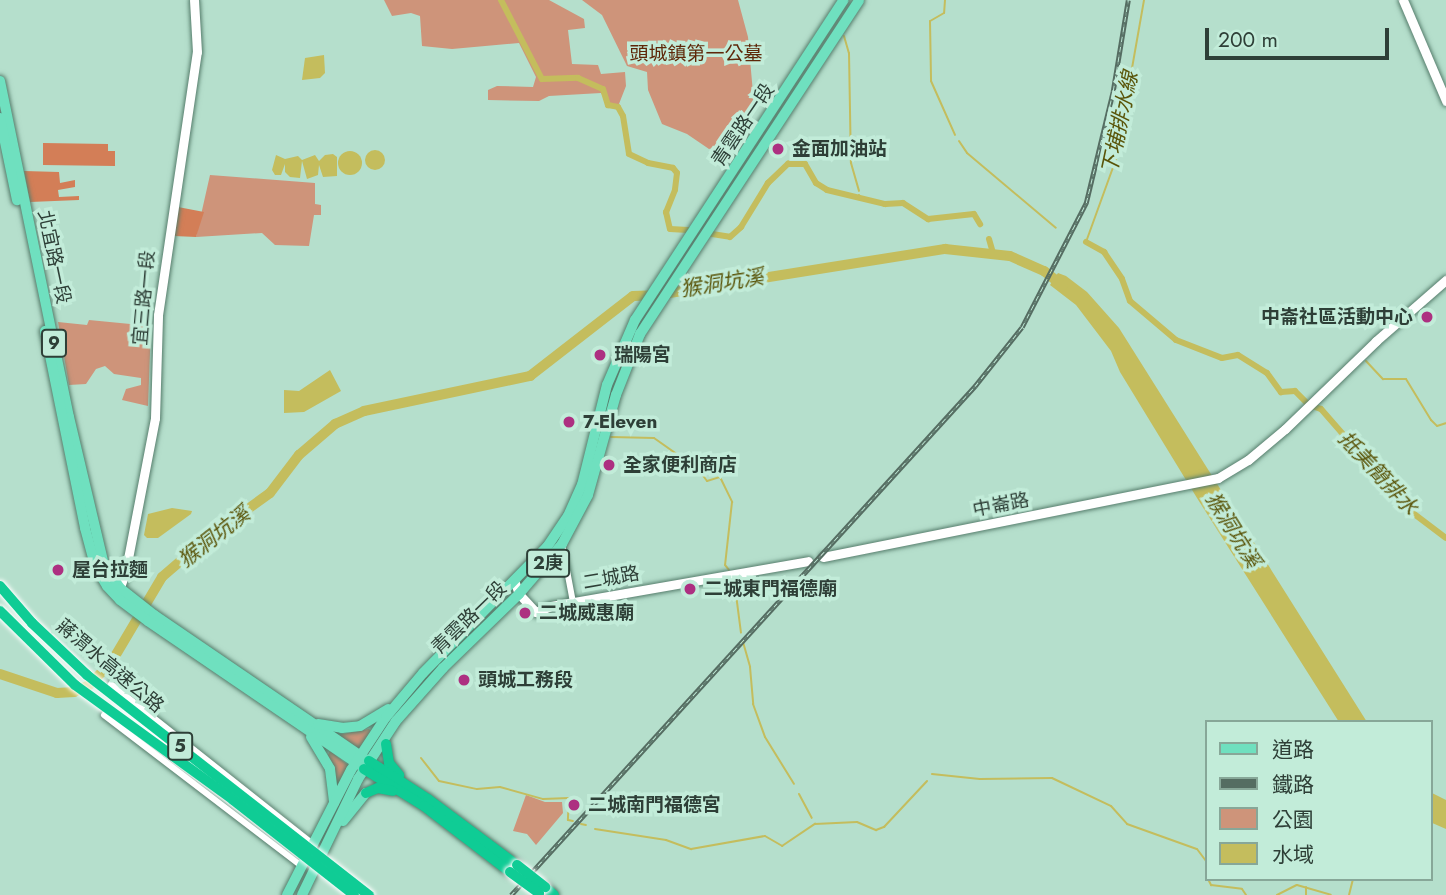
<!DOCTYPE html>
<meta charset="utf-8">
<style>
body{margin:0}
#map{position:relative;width:1446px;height:895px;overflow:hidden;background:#b5dfcc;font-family:Jost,"Noto Sans TC",sans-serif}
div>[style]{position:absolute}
.green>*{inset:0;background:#ce947a}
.forest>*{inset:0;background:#d37e57}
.water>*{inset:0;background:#c4bd5d}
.round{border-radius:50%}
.stream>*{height:2px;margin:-1px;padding:0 1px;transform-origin:1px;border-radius:1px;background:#c4bd5d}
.canal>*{height:6px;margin:-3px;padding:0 3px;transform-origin:3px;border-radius:3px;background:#c4bd5d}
.river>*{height:10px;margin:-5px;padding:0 5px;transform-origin:5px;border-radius:5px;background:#c4bd5d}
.roads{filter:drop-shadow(0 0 2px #567d6c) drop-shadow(0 0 2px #567d6c)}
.street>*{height:6px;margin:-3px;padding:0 3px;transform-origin:3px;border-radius:3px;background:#fff}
.secondary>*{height:9px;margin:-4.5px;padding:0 4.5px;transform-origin:4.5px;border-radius:4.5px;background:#fff}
.primary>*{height:10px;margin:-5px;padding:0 5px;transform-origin:5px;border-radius:5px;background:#6fe0bf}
.highway>*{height:10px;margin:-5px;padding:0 5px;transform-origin:5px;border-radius:5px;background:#0fcc95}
.rail>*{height:4.5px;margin-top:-2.25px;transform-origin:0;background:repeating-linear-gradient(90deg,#c2ecd9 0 5px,#556d62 0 10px);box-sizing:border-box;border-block:2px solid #556d62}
.bridges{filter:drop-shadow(0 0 2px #fff) drop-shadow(0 0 2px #fff)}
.highway-bridge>*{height:10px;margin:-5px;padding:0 5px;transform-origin:5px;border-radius:5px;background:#0fcc95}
.dots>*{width:19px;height:19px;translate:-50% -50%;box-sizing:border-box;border:4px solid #c2ecd9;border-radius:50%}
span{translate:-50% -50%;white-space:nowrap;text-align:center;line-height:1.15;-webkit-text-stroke:7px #c2ecd9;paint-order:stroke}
.shield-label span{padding:2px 5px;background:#c2ecd9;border:2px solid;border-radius:5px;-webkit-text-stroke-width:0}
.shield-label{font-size:18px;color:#2e3f37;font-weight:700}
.park-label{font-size:19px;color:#5e2709}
.street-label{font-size:19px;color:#2e3f37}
.poi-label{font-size:19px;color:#2e3f37;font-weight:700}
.left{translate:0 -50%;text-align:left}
.right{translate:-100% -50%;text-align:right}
.water-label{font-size:21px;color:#5a550a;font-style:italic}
.legend{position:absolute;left:1205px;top:720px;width:228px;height:161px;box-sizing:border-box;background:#c2ecd9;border:2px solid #87a798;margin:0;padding:9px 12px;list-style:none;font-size:21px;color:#2e3f37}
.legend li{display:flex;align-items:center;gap:14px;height:35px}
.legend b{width:35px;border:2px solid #87a798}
.scale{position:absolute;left:1205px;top:28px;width:184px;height:32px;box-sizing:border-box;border:4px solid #2e3f37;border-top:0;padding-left:9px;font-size:21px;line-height:24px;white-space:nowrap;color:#2e3f37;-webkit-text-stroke:5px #c2ecd9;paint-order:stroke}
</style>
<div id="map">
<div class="green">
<div style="clip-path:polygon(384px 0,549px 0,584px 19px,585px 28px,568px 30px,572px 64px,598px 65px,601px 74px,625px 72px,626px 86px,617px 109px,609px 106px,601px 93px,549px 96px,539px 101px,488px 100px,488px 90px,497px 86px,533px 87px,536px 77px,519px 43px,452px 49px,422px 46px,420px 16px,411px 13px,392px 16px)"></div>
<div style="clip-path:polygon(582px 0,738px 0,748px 37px,754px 104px,745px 134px,737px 142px,709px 149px,687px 134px,662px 124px,648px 90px,647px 72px,627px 66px,602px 15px)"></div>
<div style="clip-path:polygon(210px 175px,315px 183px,315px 204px,321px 205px,321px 215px,314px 215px,309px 246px,275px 245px,262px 233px,196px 237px)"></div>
<div style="clip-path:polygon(89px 320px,151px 326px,148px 406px,122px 400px,126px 389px,141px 385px,141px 378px,114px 374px,105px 366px,96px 369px,86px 384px,69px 385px,58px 322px,87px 325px)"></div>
<div style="clip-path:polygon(369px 729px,371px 731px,358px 750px,337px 735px)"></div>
<div style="clip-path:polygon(330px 751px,348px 765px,341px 782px,336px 784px,328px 755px)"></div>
<div style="clip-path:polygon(526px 795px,545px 802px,562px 802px,563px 813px,536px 845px,527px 834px,513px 831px)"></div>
</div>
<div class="forest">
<div style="clip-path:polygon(43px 143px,108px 144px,108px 151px,115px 151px,115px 166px,43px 165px)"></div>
<div style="clip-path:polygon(24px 171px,59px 172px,60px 183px,75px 180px,75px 187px,58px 190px,59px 197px,79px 196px,79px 200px,30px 202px)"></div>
<div style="clip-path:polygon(178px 207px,204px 212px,196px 237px,174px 236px)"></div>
</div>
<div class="water">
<div style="clip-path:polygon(324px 55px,325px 73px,320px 78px,302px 80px,305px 58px)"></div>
<div class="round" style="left:365px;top:150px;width:20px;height:20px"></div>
<div class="round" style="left:338px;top:151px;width:24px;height:24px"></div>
<div style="clip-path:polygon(333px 154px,337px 157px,337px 176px,323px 177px,319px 165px,318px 175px,307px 179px,302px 161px,300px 178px,290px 177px,285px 172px,285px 164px,281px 175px,275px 175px,272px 170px,276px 155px,285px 159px,298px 156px,302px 160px,315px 155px,319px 161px,325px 155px)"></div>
<div style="clip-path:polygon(1058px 273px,1066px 276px,1087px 292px,1119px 328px,1367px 722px,1339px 722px,1197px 498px,1120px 372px,1111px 351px,1076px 305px,1050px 285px)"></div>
<div style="clip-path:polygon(330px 370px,341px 391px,304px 412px,284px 413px,284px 390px,299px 391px)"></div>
<div style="clip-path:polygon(172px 508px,192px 511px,191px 514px,158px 538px,147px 538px,144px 535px,148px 514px)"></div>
<div style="clip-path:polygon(1430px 792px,1446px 800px,1446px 829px,1430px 822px)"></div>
</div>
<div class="stream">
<div style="left:945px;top:0;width:13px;rotate:94deg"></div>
<div style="left:944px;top:13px;width:16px;rotate:150deg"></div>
<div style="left:930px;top:21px;width:60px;rotate:89deg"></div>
<div style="left:931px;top:81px;width:59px;rotate:66deg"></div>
<div style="left:844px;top:36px;width:18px;rotate:74deg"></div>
<div style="left:849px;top:53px;width:110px;rotate:89deg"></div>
<div style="left:851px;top:163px;width:29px;rotate:74deg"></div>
<div style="left:959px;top:141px;width:14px;rotate:56deg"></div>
<div style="left:967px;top:153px;width:116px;rotate:40.1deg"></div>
<div style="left:859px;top:195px;width:4px;rotate:63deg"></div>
<div style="left:1086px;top:242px;width:88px;rotate:-70.1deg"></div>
<div style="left:1116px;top:159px;width:161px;rotate:-80deg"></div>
<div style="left:1366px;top:361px;width:25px;rotate:47deg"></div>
<div style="left:1383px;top:379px;width:23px"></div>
<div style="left:1406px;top:379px;width:48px;rotate:58.6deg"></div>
<div style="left:1431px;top:420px;width:8px;rotate:45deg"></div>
<div style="left:1437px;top:426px;width:9px;rotate:-18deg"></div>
<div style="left:611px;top:437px;width:43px;rotate:1.3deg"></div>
<div style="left:654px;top:438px;width:54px;rotate:35.2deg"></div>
<div style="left:698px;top:469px;width:15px;rotate:53deg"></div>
<div style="left:707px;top:481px;width:14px;rotate:-17deg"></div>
<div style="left:720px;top:477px;width:28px;rotate:64deg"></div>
<div style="left:732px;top:502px;width:63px;rotate:96.3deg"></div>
<div style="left:725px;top:565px;width:6px;rotate:51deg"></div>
<div style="left:734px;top:579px;width:54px;rotate:82.6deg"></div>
<div style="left:743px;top:642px;width:26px;rotate:74deg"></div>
<div style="left:750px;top:667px;width:37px;rotate:85deg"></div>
<div style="left:753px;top:704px;width:35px;rotate:70deg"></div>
<div style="left:765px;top:737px;width:55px;rotate:58.3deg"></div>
<div style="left:421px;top:758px;width:29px;rotate:52deg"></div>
<div style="left:439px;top:781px;width:39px;rotate:12deg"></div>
<div style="left:477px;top:789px;width:23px;rotate:-5deg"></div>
<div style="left:500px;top:787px;width:45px;rotate:15.6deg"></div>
<div style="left:543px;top:799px;width:26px;rotate:-2deg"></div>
<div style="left:569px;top:798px;width:22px;rotate:93deg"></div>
<div style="left:568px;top:820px;width:5px;rotate:11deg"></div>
<div style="left:932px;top:774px;width:48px;rotate:5.9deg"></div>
<div style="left:980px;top:779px;width:72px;rotate:-0.8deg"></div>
<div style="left:1052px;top:778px;width:65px;rotate:25.4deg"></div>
<div style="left:1111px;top:806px;width:24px;rotate:48deg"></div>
<div style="left:1127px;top:824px;width:74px;rotate:19.7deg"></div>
<div style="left:1197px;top:849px;width:15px;rotate:53deg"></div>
<div style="left:799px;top:794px;width:27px;rotate:62deg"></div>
<div style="left:581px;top:824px;width:5px;rotate:11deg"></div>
<div style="left:595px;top:829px;width:72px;rotate:8.8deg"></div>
<div style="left:666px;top:840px;width:27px;rotate:20deg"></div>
<div style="left:691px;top:849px;width:75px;rotate:-10deg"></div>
<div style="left:765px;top:836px;width:20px;rotate:30deg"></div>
<div style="left:782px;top:846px;width:40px;rotate:-34deg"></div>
<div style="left:815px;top:824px;width:42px;rotate:-2.7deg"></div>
<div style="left:857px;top:822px;width:21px;rotate:23deg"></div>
<div style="left:876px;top:830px;width:9px;rotate:-21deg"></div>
<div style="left:884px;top:827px;width:63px;rotate:-46.9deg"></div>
<div style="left:1208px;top:879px;width:7px;rotate:63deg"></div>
<div style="left:1211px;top:885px;width:31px;rotate:7deg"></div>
<div style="left:1242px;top:889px;width:7px;rotate:56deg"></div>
<div style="left:1277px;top:895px;width:22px;rotate:-27deg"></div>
<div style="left:1297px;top:885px;width:35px;rotate:16deg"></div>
<div style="left:1306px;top:895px;width:8px;rotate:-90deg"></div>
<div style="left:1349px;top:895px;width:16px;rotate:-76deg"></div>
</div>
<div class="canal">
<div style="left:501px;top:0;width:89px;rotate:62.6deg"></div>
<div style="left:542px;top:79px;width:36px;rotate:-2deg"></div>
<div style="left:578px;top:78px;width:27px;rotate:24deg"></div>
<div style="left:603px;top:89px;width:17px;rotate:73deg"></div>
<div style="left:608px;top:105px;width:10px;rotate:11deg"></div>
<div style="left:618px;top:107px;width:10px;rotate:61deg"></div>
<div style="left:623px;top:116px;width:38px;rotate:81deg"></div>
<div style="left:629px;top:154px;width:21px;rotate:25deg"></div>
<div style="left:648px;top:163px;width:25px;rotate:11deg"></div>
<div style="left:673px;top:168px;width:6px;rotate:51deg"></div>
<div style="left:677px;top:173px;width:17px;rotate:97deg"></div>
<div style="left:675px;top:190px;width:24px;rotate:112deg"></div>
<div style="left:666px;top:212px;width:17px;rotate:77deg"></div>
<div style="left:670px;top:229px;width:18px;rotate:3deg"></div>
<div style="left:712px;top:234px;width:18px;rotate:9deg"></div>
<div style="left:730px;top:237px;width:15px;rotate:-42deg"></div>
<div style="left:741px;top:227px;width:52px;rotate:-58.5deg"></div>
<div style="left:768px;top:183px;width:28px;rotate:-44deg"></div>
<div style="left:788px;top:164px;width:17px"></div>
<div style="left:805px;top:164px;width:22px;rotate:60deg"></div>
<div style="left:816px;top:183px;width:13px;rotate:32deg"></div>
<div style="left:827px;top:190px;width:60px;rotate:13.6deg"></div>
<div style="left:885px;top:204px;width:18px;rotate:-3deg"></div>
<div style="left:903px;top:203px;width:30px;rotate:33deg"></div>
<div style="left:928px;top:219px;width:46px;rotate:-6.2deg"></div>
<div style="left:974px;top:214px;width:12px;rotate:59deg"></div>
<div style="left:989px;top:239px;width:15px;rotate:74deg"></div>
<div style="left:1086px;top:242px;width:21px;rotate:29deg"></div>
<div style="left:1104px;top:252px;width:32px;rotate:56deg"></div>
<div style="left:1122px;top:279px;width:23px;rotate:70deg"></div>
<div style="left:1130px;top:301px;width:60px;rotate:40.3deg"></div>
<div style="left:1176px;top:340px;width:49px;rotate:21.4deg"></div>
<div style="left:1222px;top:358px;width:16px;rotate:-11deg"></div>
<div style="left:1238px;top:355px;width:34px;rotate:32deg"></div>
<div style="left:1267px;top:373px;width:24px;rotate:54deg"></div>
<div style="left:1281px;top:392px;width:14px;rotate:-4deg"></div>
<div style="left:1295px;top:391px;width:17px;rotate:45deg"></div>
<div style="left:1312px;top:406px;width:9px;rotate:18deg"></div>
<div style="left:1321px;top:409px;width:134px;rotate:48.9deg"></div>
<div style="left:1409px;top:510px;width:46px;rotate:37.1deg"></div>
</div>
<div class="river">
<div style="left:0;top:674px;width:60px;rotate:18.4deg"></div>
<div style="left:57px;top:693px;width:17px;rotate:-3deg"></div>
<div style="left:74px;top:692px;width:17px;rotate:-25deg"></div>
<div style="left:89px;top:685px;width:31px;rotate:-45deg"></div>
<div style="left:111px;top:663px;width:100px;rotate:-59.3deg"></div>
<div style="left:162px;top:577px;width:57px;rotate:-40.7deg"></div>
<div style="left:205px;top:540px;width:80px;rotate:-35.9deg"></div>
<div style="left:270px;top:493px;width:48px;rotate:-52.7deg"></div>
<div style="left:299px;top:455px;width:48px;rotate:-40.7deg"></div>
<div style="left:335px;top:424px;width:32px;rotate:-24deg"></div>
<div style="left:364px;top:411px;width:170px;rotate:-11.9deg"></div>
<div style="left:530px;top:376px;width:130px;rotate:-37.8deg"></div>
<div style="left:633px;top:296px;width:24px;rotate:-2deg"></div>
<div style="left:657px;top:295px;width:292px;rotate:-9.1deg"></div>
<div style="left:945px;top:249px;width:65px;rotate:6.1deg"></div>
<div style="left:1010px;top:256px;width:37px;rotate:24deg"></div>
<div style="left:1044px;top:271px;width:24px;rotate:38deg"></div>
</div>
<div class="roads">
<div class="street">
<div style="left:562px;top:544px;width:59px;rotate:79.3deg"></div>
<div style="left:111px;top:684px;width:259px;rotate:38.4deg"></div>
<div style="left:104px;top:715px;width:250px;rotate:37.4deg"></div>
</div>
<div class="secondary">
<div style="left:1403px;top:0;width:110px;rotate:66.9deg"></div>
<div style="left:823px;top:557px;width:403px;rotate:-11.3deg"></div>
<div style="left:1218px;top:478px;width:35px;rotate:-31deg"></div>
<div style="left:1248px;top:460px;width:48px;rotate:-40deg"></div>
<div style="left:1285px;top:429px;width:127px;rotate:-44deg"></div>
<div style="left:1376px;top:341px;width:93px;rotate:-41.1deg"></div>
<div style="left:515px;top:583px;width:12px;rotate:70deg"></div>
<div style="left:519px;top:594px;width:25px;rotate:47deg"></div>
<div style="left:536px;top:612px;width:16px;rotate:-22deg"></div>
<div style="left:551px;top:606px;width:261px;rotate:-9.9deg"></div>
<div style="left:118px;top:592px;width:19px;rotate:-69deg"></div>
<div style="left:125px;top:574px;width:159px;rotate:-79.1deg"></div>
<div style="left:155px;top:418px;width:103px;rotate:-88.3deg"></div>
<div style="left:158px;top:315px;width:266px;rotate:-81.6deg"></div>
<div style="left:197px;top:52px;width:52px;rotate:-93.3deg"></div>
</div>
<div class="primary">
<div style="left:0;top:81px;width:343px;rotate:78.4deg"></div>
<div style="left:69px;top:417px;width:152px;rotate:76.7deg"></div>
<div style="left:104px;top:565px;width:29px;rotate:55deg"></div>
<div style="left:121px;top:589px;width:42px;rotate:38.2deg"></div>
<div style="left:154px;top:615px;width:255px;rotate:34.3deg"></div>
<div style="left:0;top:118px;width:84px;rotate:78.3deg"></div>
<div style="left:45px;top:331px;width:201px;rotate:78.5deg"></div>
<div style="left:85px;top:528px;width:39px;rotate:75deg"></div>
<div style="left:95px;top:566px;width:23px;rotate:59deg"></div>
<div style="left:107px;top:586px;width:19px;rotate:47deg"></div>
<div style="left:120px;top:600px;width:35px;rotate:37deg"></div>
<div style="left:148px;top:621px;width:255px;rotate:34.3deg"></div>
<div style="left:318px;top:724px;width:24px;rotate:9deg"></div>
<div style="left:342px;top:728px;width:18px;rotate:-6deg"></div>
<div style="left:360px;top:726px;width:33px;rotate:-31deg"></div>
<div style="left:311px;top:737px;width:37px;rotate:59deg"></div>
<div style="left:330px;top:769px;width:34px;rotate:83deg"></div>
<div style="left:343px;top:821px;width:36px;rotate:-51deg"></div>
<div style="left:287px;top:895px;width:140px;rotate:-62.9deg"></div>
<div style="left:351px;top:770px;width:64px;rotate:-56.6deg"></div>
<div style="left:386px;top:717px;width:57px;rotate:-49.9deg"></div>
<div style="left:423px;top:673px;width:177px;rotate:-45.5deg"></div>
<div style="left:547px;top:547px;width:37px;rotate:-56deg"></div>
<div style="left:568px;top:516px;width:34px;rotate:-66deg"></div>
<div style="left:582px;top:485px;width:103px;rotate:-76deg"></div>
<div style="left:607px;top:385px;width:71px;rotate:-66.7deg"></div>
<div style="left:635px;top:320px;width:382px;rotate:-56.9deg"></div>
<div style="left:302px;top:895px;width:129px;rotate:-64.2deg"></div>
<div style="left:358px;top:779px;width:69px;rotate:-56.8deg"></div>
<div style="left:396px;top:721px;width:71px;rotate:-48.4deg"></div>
<div style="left:443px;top:668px;width:106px;rotate:-44.2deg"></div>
<div style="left:519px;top:594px;width:66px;rotate:-49.3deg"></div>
<div style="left:562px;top:544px;width:55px;rotate:-62deg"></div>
<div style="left:588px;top:495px;width:104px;rotate:-74.4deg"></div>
<div style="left:616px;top:395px;width:66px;rotate:-68.5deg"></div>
<div style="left:640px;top:334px;width:399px;rotate:-56.7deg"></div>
</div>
<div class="highway">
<div style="left:386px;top:744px;width:19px;rotate:81deg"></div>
<div style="left:389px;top:763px;width:16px;rotate:50deg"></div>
<div style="left:369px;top:761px;width:70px;rotate:32.8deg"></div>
<div style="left:428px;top:799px;width:111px;rotate:36.6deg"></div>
<div style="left:364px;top:769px;width:70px;rotate:31.7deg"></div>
<div style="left:424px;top:806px;width:108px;rotate:37.5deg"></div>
<div style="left:366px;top:793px;width:13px;rotate:-23deg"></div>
<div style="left:378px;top:788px;width:15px;rotate:11deg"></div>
<div style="left:545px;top:887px;width:12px;rotate:42deg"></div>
</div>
</div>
<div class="rail">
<div style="left:511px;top:895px;width:689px;rotate:-47.65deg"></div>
<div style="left:975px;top:386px;width:75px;rotate:-51.5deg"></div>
<div style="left:1022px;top:327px;width:140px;rotate:-62.7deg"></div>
<div style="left:1086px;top:203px;width:115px;rotate:-76.4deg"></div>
<div style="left:1113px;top:91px;width:92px;rotate:-80.6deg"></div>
</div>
<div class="bridges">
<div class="highway-bridge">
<div style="left:0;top:586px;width:49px;rotate:49.1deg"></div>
<div style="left:32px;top:623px;width:76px;rotate:43.4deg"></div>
<div style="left:87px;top:675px;width:358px;rotate:38deg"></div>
<div style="left:0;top:611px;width:105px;rotate:44.6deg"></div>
<div style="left:75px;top:685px;width:195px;rotate:36deg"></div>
<div style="left:233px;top:800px;width:154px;rotate:38.1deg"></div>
<div style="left:517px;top:865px;width:36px;rotate:38deg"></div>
<div style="left:510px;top:872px;width:36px;rotate:36deg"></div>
</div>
</div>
<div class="dots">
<div style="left:778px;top:149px;background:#ad3081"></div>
<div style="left:1427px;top:317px;background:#ad3081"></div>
<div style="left:600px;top:355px;background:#ad3081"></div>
<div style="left:569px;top:422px;background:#ad3081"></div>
<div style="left:609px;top:465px;background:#ad3081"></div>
<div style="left:58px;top:570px;background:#ad3081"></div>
<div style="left:690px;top:589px;background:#ad3081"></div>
<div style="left:525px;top:613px;background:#ad3081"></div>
<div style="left:464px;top:680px;background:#ad3081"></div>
<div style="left:574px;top:805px;background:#ad3081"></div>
</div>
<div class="shield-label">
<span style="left:54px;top:343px">9</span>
<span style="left:548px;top:563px">2庚</span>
<span style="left:180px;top:746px">5</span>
</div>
<div class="park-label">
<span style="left:696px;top:54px">頭城鎮第一公墓</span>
</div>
<div class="street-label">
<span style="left:743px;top:125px;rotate:-56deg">青雲路一段</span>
<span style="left:54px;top:257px;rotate:78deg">北宜路一段</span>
<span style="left:144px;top:298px;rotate:-85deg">宜三路一段</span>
<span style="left:1001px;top:505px;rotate:-11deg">中崙路</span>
<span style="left:611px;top:578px;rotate:-10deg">二城路</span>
<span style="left:469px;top:618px;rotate:-44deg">青雲路一段</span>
<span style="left:110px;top:666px;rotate:40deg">蔣渭水高速公路</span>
</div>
<div class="poi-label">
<span class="left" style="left:792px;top:149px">金面加油站</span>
<span class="right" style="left:1413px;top:317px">中崙社區活動中心</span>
<span class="left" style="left:614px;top:355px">瑞陽宮</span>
<span class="left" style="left:583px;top:422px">7-Eleven</span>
<span class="left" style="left:623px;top:465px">全家便利商店</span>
<span class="left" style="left:72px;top:570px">屋台拉麵</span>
<span class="left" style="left:704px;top:589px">二城東門福德廟</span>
<span class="left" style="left:539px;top:613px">二城威惠廟</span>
<span class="left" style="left:478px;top:680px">頭城工務段</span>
<span class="left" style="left:588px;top:805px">二城南門福德宮</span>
</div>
<div class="water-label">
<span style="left:1120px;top:123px;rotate:-78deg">下埔排水線</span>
<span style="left:722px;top:283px;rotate:-9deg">猴洞坑溪</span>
<span style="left:1378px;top:473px;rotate:47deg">抵美簡排水</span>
<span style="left:1233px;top:530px;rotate:58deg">猴洞坑溪</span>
<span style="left:214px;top:537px;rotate:-38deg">猴洞坑溪</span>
</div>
<ul class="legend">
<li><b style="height:9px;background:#6fe0bf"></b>道路</li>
<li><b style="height:9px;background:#556d62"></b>鐵路</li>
<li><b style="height:19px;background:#ce947a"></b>公園</li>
<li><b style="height:19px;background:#c4bd5d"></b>水域</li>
</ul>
<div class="scale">200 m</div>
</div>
